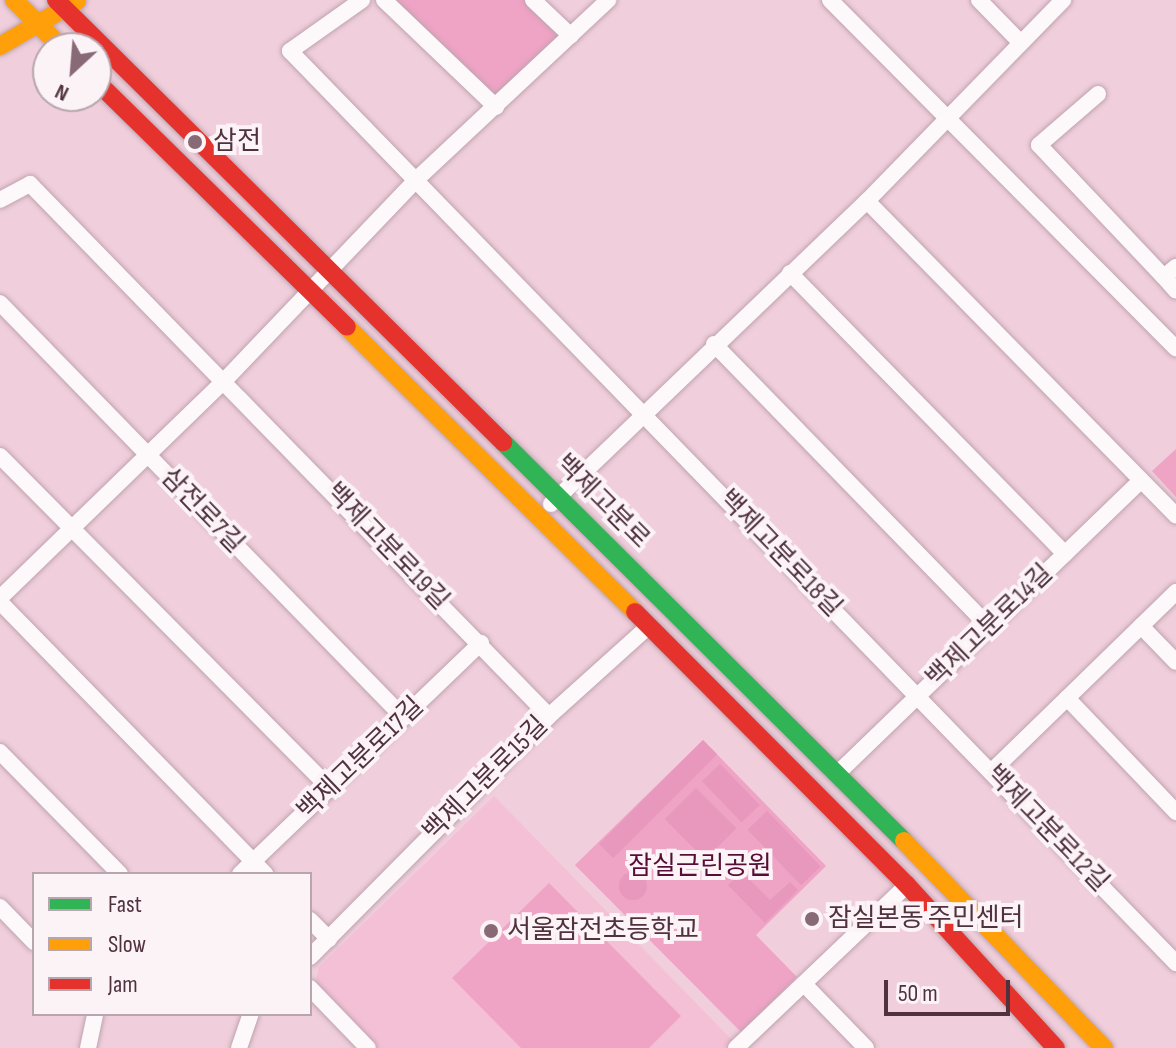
<!DOCTYPE html>
<meta charset="utf-8">
<style>
body{margin:0}
#map{position:relative;width:1176px;height:1048px;overflow:hidden;background:#f0cedc;font-family:"Sofia Sans Condensed","Noto Sans KR",sans-serif}
div>[style]{position:absolute}
.built>*{inset:0;background:#f4c0d5}
.green>*{inset:0;background:#efa3c5}
.forest>*{inset:0;background:#e798bc;transform-origin:0 0}
.round{border-radius:50%}
.roads{filter:drop-shadow(0 0 2px #bfa3ae) drop-shadow(0 0 2px #bfa3ae)}
.street>*{height:16px;margin:-8px;padding:0 8px;transform-origin:8px;border-radius:8px;background:#fdf8fa}
.fast>*{height:18px;margin:-9px;padding:0 9px;transform-origin:9px;border-radius:9px;background:#30b455}
.slow>*{height:18px;margin:-9px;padding:0 9px;transform-origin:9px;border-radius:9px;background:#ff9f0a}
.jam>*{height:18px;margin:-9px;padding:0 9px;transform-origin:9px;border-radius:9px;background:#e5322d}
.dots>*{width:22px;height:22px;translate:-50% -50%;box-sizing:border-box;border:4px solid #fbf3f6;border-radius:50%}
span{translate:-50% -50%;white-space:nowrap;text-align:center;line-height:1.15;-webkit-text-stroke:8px #fbf3f6;paint-order:stroke}
.poi-label{font-size:26px;color:#50323f}
.left{translate:0 -50%;text-align:left}
.street-label{font-size:26px;color:#50323f}
.park-label{font-size:26px;color:#570d35}
.legend{position:absolute;left:32px;top:872px;width:280px;height:144px;box-sizing:border-box;background:#fbf3f6;border:2px solid #b7a6ad;margin:0;padding:10px 14px;list-style:none;font-size:24px;color:#50323f}
.legend li{display:flex;align-items:center;gap:16px;height:40px}
.legend b{width:40px;border:2px solid #b7a6ad}
.north{position:absolute;left:32px;top:32px;width:80px;height:80px;box-sizing:border-box;background:#fbf3f6;border:2px solid #b7a6ad;border-radius:50%;rotate:206deg;font-size:22px;font-weight:700;line-height:32px;text-align:center;color:#50323f}
.north::after{content:'';display:block;margin:auto;width:28px;height:36px;background:#886976;clip-path:polygon(50% 0,100% 100%,50% 72%,0 100%)}
.scale{position:absolute;left:884px;top:980px;width:126px;height:36px;box-sizing:border-box;border:4px solid #50323f;border-top:0;padding-left:10px;font-size:24px;line-height:28px;white-space:nowrap;color:#50323f;-webkit-text-stroke:6px #fbf3f6;paint-order:stroke}
</style>
<div id="map">
<div class="built">
<div style="clip-path:polygon(494px 796px,732px 1040px,724px 1048px,375px 1048px,315px 986px,319px 967px)"></div>
</div>
<div class="green">
<div style="clip-path:polygon(384px 0,533px 0,571px 36px,496px 107px)"></div>
<div style="clip-path:polygon(1176px 449px,1176px 497px,1152px 471px)"></div>
<div style="clip-path:polygon(703px 740px,826px 866px,756px 935px,797px 977px,741px 1032px,575px 865px)"></div>
<div style="clip-path:polygon(549px 883px,681px 1016px,649px 1048px,521px 1048px,452px 978px)"></div>
</div>
<div class="forest">
<div style="left:703px;top:740px;width:20px;height:147px;rotate:45deg"></div>
<div style="left:720px;top:764px;width:57px;height:25px;rotate:46deg"></div>
<div style="left:696px;top:788px;width:57px;height:44px;rotate:45deg"></div>
<div style="left:767px;top:811px;width:77px;height:27px;rotate:46deg"></div>
<div class="round" style="left:619px;top:872px;width:28px;height:28px"></div>
<div style="clip-path:polygon(742px 872px,770px 900px,790px 882px,798px 890px,765px 923px,728px 885px)"></div>
</div>
<div class="roads">
<div class="street">
<div style="left:362px;top:0;width:88px;rotate:144.7deg"></div>
<div style="left:290px;top:51px;width:1272px;rotate:45.83deg"></div>
<div style="left:384px;top:0;width:155px;rotate:43.7deg"></div>
<div style="left:533px;top:0;width:52px;rotate:43.5deg"></div>
<div style="left:830px;top:0;width:491px;rotate:45.2deg"></div>
<div style="left:979px;top:0;width:59px;rotate:45.7deg"></div>
<div style="left:1098px;top:94px;width:78px;rotate:139.2deg"></div>
<div style="left:1039px;top:145px;width:182px;rotate:46.6deg"></div>
<div style="left:1164px;top:277px;width:16px;rotate:-40deg"></div>
<div style="left:0;top:200px;width:34px;rotate:-28deg"></div>
<div style="left:30px;top:184px;width:743px;rotate:45.71deg"></div>
<div style="left:867px;top:201px;width:441px;rotate:45.5deg"></div>
<div style="left:790px;top:273px;width:393px;rotate:45.6deg"></div>
<div style="left:1164px;top:277px;width:18px;rotate:49deg"></div>
<div style="left:0;top:303px;width:579px;rotate:45.77deg"></div>
<div style="left:714px;top:344px;width:395px;rotate:45.8deg"></div>
<div style="left:0;top:456px;width:470px;rotate:45.2deg"></div>
<div style="left:551px;top:504px;width:438px;rotate:-43.8deg"></div>
<div style="left:867px;top:201px;width:281px;rotate:-45.7deg"></div>
<div style="left:0;top:598px;width:312px;rotate:-44.1deg"></div>
<div style="left:224px;top:381px;width:279px;rotate:-46.3deg"></div>
<div style="left:417px;top:179px;width:262px;rotate:-43.1deg"></div>
<div style="left:0;top:602px;width:380px;rotate:45.7deg"></div>
<div style="left:1141px;top:626px;width:50px;rotate:45.8deg"></div>
<div style="left:1067px;top:698px;width:158px;rotate:46.3deg"></div>
<div style="left:0;top:752px;width:171px;rotate:45.5deg"></div>
<div style="left:992px;top:771px;width:257px;rotate:-44.2deg"></div>
<div style="left:838px;top:773px;width:421px;rotate:-44deg"></div>
<div style="left:240px;top:874px;width:334px;rotate:-43.8deg"></div>
<div style="left:0;top:907px;width:49px;rotate:45.8deg"></div>
<div style="left:310px;top:920px;width:27px;rotate:45deg"></div>
<div style="left:310px;top:957px;width:339px;rotate:-45.2deg"></div>
<div style="left:549px;top:716px;width:135px;rotate:-42deg"></div>
<div style="left:804px;top:984px;width:89px;rotate:45.9deg"></div>
<div style="left:310px;top:988px;width:83px;rotate:46deg"></div>
<div style="left:88px;top:1048px;width:35px;rotate:-78deg"></div>
<div style="left:239px;top:1048px;width:36px;rotate:-71deg"></div>
<div style="left:736px;top:1048px;width:236px;rotate:-43.6deg"></div>
</div>
<div class="fast">
<div style="left:503px;top:442px;width:566px;rotate:44.86deg"></div>
</div>
<div class="slow">
<div style="left:14px;top:0;width:68px;rotate:45deg"></div>
<div style="left:0;top:46px;width:89px;rotate:-30.3deg"></div>
<div style="left:347px;top:327px;width:405px;rotate:44.7deg"></div>
<div style="left:904px;top:841px;width:288px;rotate:46deg"></div>
</div>
<div class="jam">
<div style="left:56px;top:0;width:629px;rotate:44.68deg"></div>
<div style="left:96px;top:81px;width:351px;rotate:44.4deg"></div>
<div style="left:635px;top:612px;width:385px;rotate:45.1deg"></div>
<div style="left:907px;top:885px;width:221px;rotate:47.6deg"></div>
</div>
</div>
<div class="dots">
<div style="left:195px;top:142px;background:#886976"></div>
<div style="left:812px;top:919px;background:#886976"></div>
<div style="left:491px;top:931px;background:#886976"></div>
</div>
<div class="poi-label">
<span class="left" style="left:213px;top:142px">삼전</span>
<span class="left" style="left:828px;top:919px">잠실본동 주민센터</span>
<span class="left" style="left:507px;top:931px">서울잠전초등학교</span>
</div>
<div class="street-label">
<span style="left:602px;top:502px;rotate:45deg">백제고분로</span>
<span style="left:202px;top:511px;rotate:46deg">삼전로7길</span>
<span style="left:387px;top:547px;rotate:46deg">백제고분로19길</span>
<span style="left:780px;top:554px;rotate:46deg">백제고분로18길</span>
<span style="left:990px;top:626px;rotate:-44deg">백제고분로14길</span>
<span style="left:361px;top:759px;rotate:-44deg">백제고분로17길</span>
<span style="left:486px;top:779px;rotate:-45deg">백제고분로15길</span>
<span style="left:1047px;top:829px;rotate:46deg">백제고분로12길</span>
</div>
<div class="park-label">
<span style="left:700px;top:867px">잠실근린공원</span>
</div>
<ul class="legend">
<li><b style="height:10px;background:#30b455"></b>Fast</li>
<li><b style="height:10px;background:#ff9f0a"></b>Slow</li>
<li><b style="height:10px;background:#e5322d"></b>Jam</li>
</ul>
<div class="north">N</div>
<div class="scale">50 m</div>
</div>
